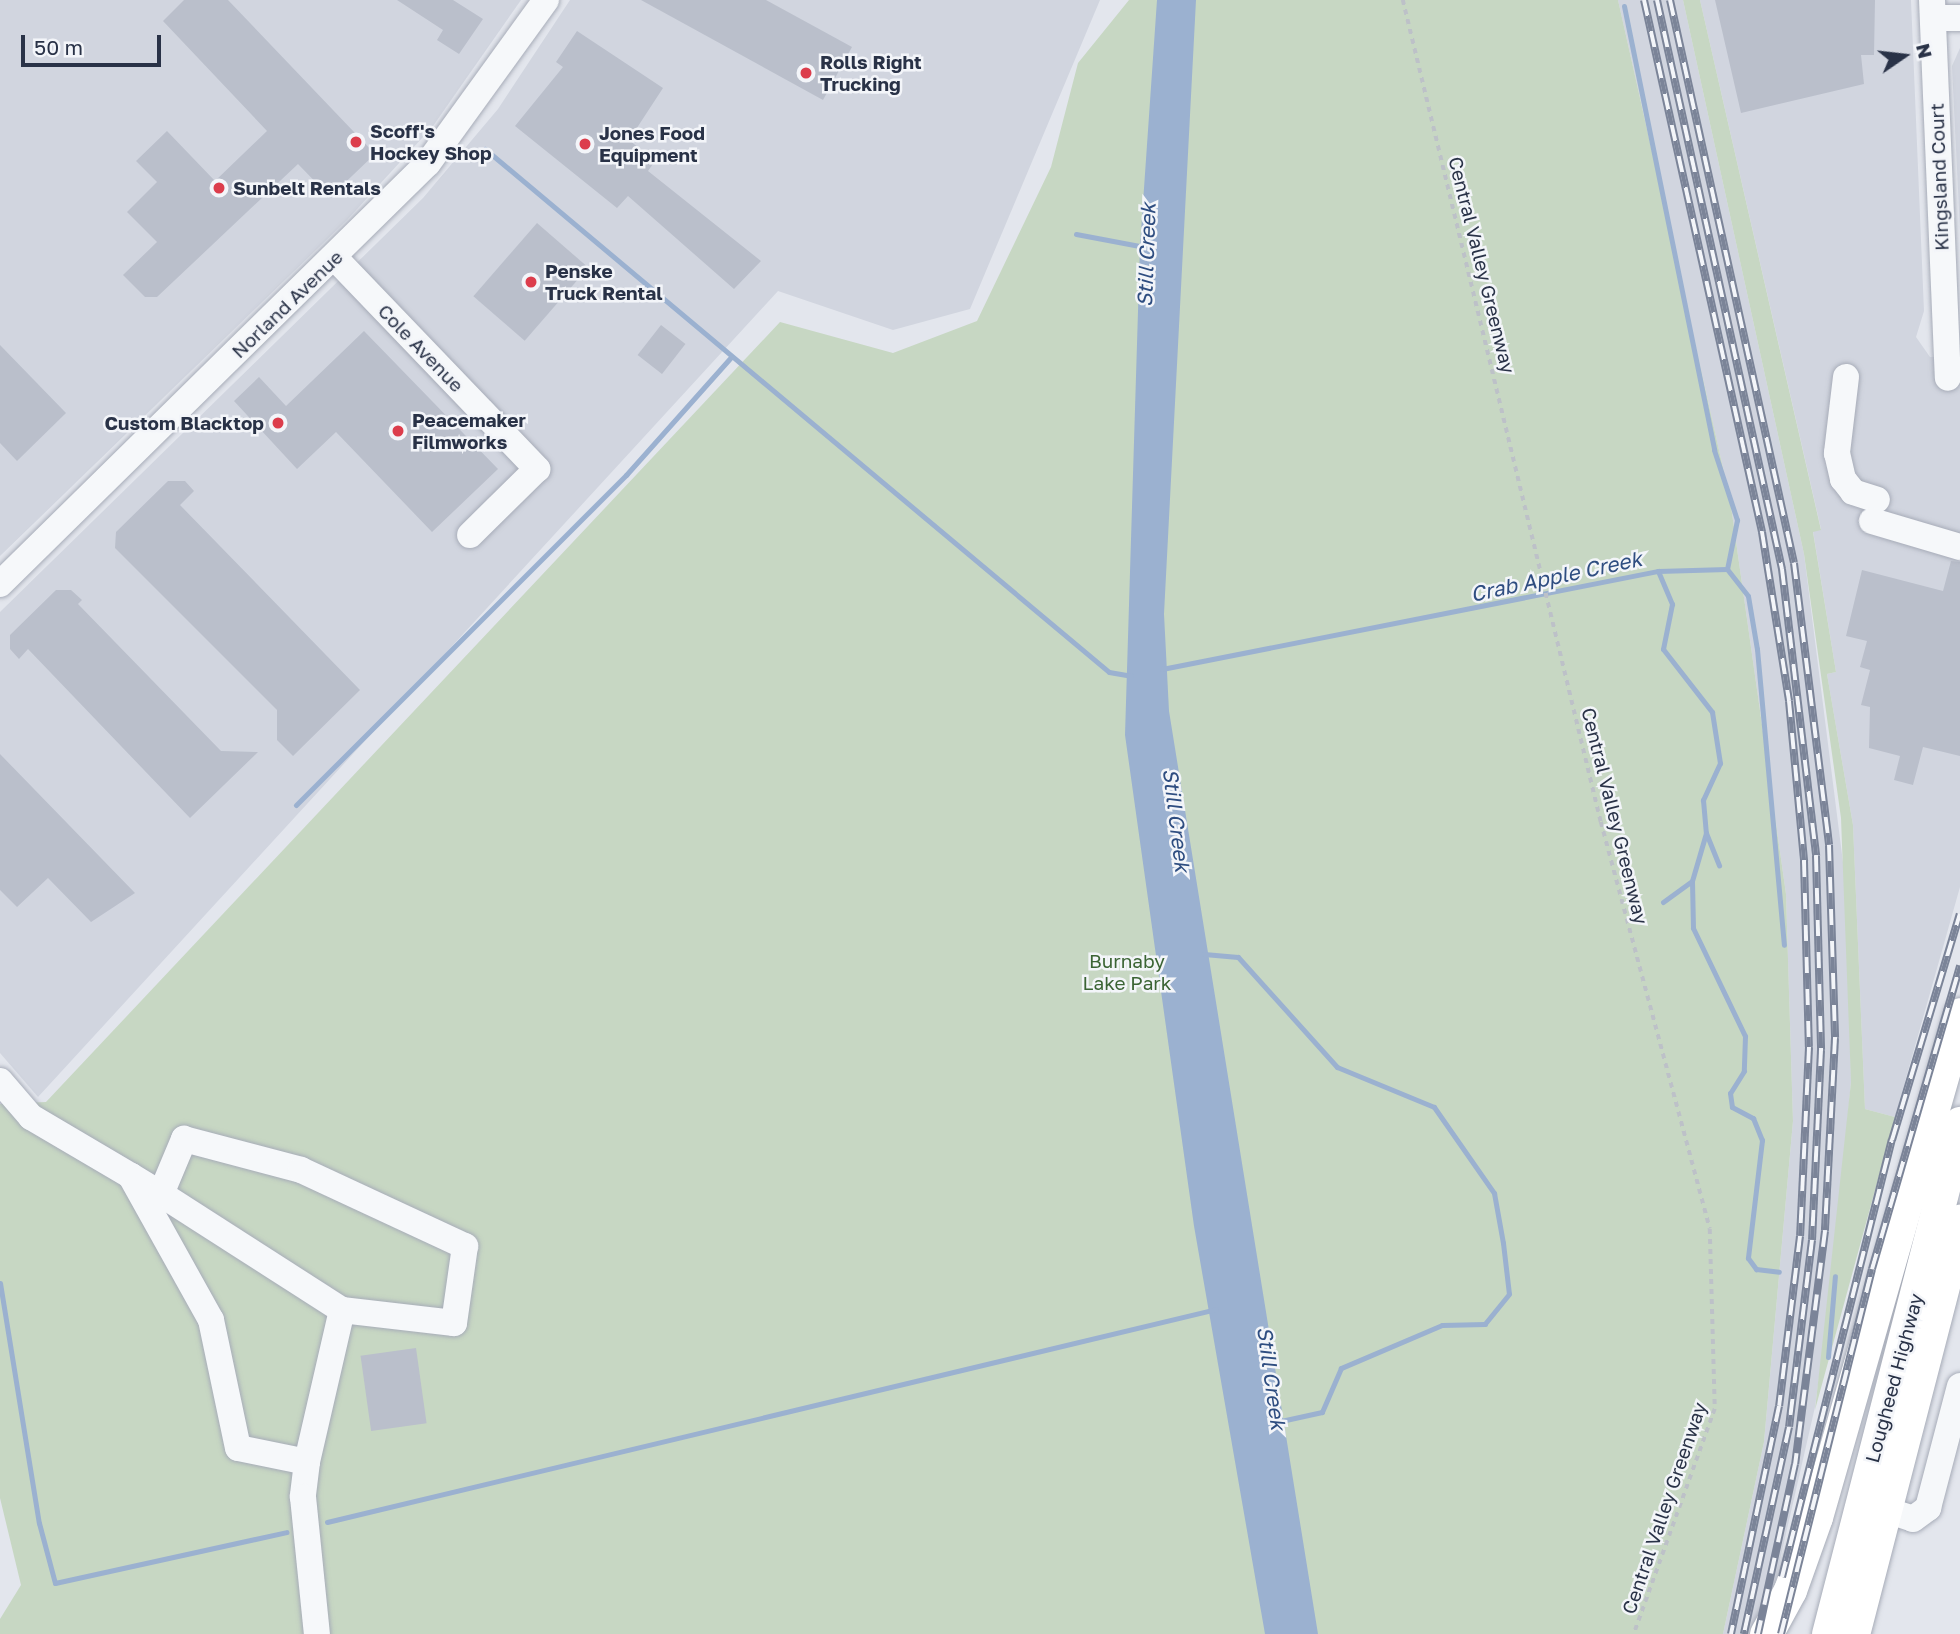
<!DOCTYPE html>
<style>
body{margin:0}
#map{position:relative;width:1960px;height:1634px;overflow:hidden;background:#e3e6ed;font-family:"Golos Text",sans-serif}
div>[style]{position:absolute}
.built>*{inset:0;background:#d1d5df}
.green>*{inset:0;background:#c7d7c3}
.water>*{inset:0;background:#9bb1d0}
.stream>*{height:5px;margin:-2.5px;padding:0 2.5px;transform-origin:2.5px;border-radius:2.5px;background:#9bb1d0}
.building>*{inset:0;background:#babfcb;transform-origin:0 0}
.path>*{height:3.5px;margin-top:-1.75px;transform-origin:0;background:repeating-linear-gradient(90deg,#bdc1c8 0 5px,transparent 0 10px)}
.roads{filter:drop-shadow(0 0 2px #a7acb8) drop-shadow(0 0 2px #a7acb8)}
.minor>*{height:26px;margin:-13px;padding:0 13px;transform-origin:13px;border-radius:13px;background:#f6f8fa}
.major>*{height:33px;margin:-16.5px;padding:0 16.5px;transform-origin:16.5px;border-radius:16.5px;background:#fff}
.rail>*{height:8px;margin-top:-4px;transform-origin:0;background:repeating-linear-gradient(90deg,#f3f5f9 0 16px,#7b8498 0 32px);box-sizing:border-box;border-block:2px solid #7b8498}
.dots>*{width:19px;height:19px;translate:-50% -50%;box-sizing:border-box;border:4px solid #f3f5f9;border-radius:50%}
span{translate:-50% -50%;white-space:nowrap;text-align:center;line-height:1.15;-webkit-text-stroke:5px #f3f5f9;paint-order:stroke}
.poi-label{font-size:19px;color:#293247;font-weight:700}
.left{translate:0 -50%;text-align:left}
.right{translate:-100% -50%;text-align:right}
.street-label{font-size:19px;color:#293247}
.park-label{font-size:19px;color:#3b6434}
.water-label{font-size:21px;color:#2e4d80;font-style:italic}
.north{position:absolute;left:1869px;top:21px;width:70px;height:70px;-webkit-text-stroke:5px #f3f5f9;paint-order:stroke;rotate:76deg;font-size:19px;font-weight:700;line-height:28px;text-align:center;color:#293247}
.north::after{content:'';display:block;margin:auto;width:24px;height:32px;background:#293247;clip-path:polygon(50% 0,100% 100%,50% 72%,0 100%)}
.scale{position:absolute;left:21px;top:35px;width:140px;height:32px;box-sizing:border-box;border:4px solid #293247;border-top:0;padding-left:9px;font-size:21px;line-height:24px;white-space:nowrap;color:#293247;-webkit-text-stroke:5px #f3f5f9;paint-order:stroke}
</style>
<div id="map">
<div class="built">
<div style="clip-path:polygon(0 0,521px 0,433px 126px,347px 220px,0 556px)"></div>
<div style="clip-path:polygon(570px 0,1100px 0,970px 309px,893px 330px,778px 291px,38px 1097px,0 1053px,0 612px,423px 198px,498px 109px)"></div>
<div style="clip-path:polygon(1618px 0,1683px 0,1804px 554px,1849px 910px,1851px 1082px,1834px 1264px,1815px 1407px,1763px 1634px,1723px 1634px,1764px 1442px,1793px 1121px,1786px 894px,1730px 499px)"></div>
<div style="clip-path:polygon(1700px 0,1911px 0,1924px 311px,1916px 337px,1930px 357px,1960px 356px,1960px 887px,1895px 1117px,1865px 1109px,1853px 825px,1827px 674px,1836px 672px,1813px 531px,1821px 529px)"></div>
<div style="clip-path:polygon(1960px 48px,1960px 230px,1952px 66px)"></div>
</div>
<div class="green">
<div style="clip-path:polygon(1129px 0,1618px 0,1730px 499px,1786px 894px,1793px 1121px,1764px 1442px,1723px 1634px,0 1634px,0 1619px,21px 1585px,0 1498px,0 1104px,46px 1102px,780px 322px,893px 353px,977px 321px,1051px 167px,1078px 63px)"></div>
<div style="clip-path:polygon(1683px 0,1700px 0,1821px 530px,1813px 532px,1836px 672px,1827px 674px,1853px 825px,1865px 1109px,1895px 1117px,1815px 1410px,1851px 1082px,1841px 818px,1804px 554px)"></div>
</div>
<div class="water">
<div style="clip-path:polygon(1157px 0,1196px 0,1164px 614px,1169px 711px,1318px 1634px,1265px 1634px,1194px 1226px,1125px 735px,1140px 246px)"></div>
</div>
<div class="stream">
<div style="left:1624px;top:6px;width:453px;rotate:78.5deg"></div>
<div style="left:1714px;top:450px;width:74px;rotate:71.8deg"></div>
<div style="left:1737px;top:520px;width:50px;rotate:101.5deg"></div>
<div style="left:1727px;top:569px;width:34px;rotate:52deg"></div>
<div style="left:1748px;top:596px;width:54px;rotate:80.4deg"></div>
<div style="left:1757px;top:649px;width:297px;rotate:84.8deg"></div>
<div style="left:485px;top:149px;width:814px;rotate:39.97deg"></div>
<div style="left:1109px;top:672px;width:22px;rotate:10deg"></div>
<div style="left:1076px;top:234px;width:70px;rotate:10.7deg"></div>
<div style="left:1658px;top:571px;width:69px;rotate:-1.7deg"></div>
<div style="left:1162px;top:669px;width:506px;rotate:-11.18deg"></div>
<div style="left:1658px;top:571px;width:36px;rotate:67deg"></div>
<div style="left:1672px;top:604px;width:46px;rotate:101.3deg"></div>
<div style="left:1663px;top:649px;width:80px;rotate:52.1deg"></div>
<div style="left:1712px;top:712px;width:52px;rotate:81.1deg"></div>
<div style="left:1720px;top:763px;width:41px;rotate:114.7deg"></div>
<div style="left:1703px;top:800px;width:33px;rotate:85deg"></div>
<div style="left:1706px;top:833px;width:50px;rotate:106.3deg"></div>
<div style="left:1692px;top:881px;width:47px;rotate:88.8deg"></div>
<div style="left:1693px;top:928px;width:120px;rotate:64.3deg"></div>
<div style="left:1745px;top:1036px;width:35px;rotate:92deg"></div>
<div style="left:1744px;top:1071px;width:26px;rotate:122deg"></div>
<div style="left:1730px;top:1093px;width:14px;rotate:82deg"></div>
<div style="left:1732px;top:1107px;width:24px;rotate:28deg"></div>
<div style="left:1753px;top:1118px;width:24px;rotate:68deg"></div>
<div style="left:1762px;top:1140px;width:119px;rotate:96.8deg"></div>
<div style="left:1748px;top:1258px;width:14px;rotate:54deg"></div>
<div style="left:1756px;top:1269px;width:23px;rotate:7deg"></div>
<div style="left:296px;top:805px;width:467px;rotate:-45deg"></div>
<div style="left:626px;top:475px;width:158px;rotate:-48.3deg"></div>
<div style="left:1706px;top:833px;width:35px;rotate:68deg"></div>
<div style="left:1663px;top:902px;width:34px;rotate:-36deg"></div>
<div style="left:1204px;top:954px;width:34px;rotate:5deg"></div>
<div style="left:1238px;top:957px;width:148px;rotate:48deg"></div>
<div style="left:1337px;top:1067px;width:105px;rotate:22.4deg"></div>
<div style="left:1434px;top:1107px;width:105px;rotate:55.1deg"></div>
<div style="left:1494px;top:1193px;width:51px;rotate:79.8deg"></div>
<div style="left:1503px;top:1243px;width:51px;rotate:83.3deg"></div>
<div style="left:1509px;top:1294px;width:38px;rotate:129deg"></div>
<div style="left:1485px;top:1324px;width:43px;rotate:178.7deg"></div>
<div style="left:1442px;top:1325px;width:110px;rotate:156.9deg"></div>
<div style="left:1341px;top:1368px;width:48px;rotate:113.4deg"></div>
<div style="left:1322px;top:1412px;width:42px;rotate:167.6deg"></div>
<div style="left:0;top:1283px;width:243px;rotate:80.8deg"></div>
<div style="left:39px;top:1523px;width:62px;rotate:75.1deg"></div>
<div style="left:55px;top:1583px;width:237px;rotate:-12.4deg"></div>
<div style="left:1828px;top:1357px;width:81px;rotate:-85.1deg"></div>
<div style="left:327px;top:1522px;width:914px;rotate:-13.47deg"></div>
</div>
<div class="building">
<div style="clip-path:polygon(184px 0,228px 0,375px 154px,330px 197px,298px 164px,157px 297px,145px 297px,123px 275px,157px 242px,127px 212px,157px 182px,136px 161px,167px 131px,215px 181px,267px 131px,163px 21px)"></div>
<div style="clip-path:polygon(397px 0,453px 0,483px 19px,459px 54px,437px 40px,443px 30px)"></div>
<div style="clip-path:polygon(641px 0,766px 0,852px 47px,823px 100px)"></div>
<div style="clip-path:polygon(1715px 0,1875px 0,1874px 55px,1861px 55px,1864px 84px,1741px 113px)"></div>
<div style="clip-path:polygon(577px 31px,663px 88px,629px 140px,655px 161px,648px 171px,761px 261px,734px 289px,628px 196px,617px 208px,515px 126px,563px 67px,556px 62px)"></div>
<div style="left:537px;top:223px;width:68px;height:97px;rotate:41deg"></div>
<div style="left:661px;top:325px;width:31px;height:38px;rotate:38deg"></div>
<div style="clip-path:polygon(364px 331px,498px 469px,432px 532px,336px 432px,297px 469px,234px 401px,259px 377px,286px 406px)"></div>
<div style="clip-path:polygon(0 345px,66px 413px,17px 461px,0 443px)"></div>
<div style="clip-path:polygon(168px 481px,185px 481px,194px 491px,180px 505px,360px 690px,293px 756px,277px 740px,277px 710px,115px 548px,116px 532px)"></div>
<div style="clip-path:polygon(1951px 561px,1960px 562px,1960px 756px,1923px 747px,1913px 785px,1894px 780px,1900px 756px,1869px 748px,1870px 707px,1861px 705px,1870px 670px,1860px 667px,1867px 641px,1846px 636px,1862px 570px,1943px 591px)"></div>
<div style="clip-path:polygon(56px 590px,71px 590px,82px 600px,78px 604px,221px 751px,258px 752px,190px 818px,28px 649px,19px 659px,10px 649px,10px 635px)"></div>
<div style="clip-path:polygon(0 754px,135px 893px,91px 922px,48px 878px,17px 907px,0 890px)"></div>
<div style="left:416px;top:1348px;width:76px;height:56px;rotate:82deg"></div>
</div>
<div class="path">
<div style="left:1403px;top:0;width:846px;rotate:76.46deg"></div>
<div style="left:1601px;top:822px;width:421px;rotate:75deg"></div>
<div style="left:1710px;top:1229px;width:180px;rotate:88.4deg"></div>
<div style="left:1715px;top:1409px;width:239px;rotate:109.8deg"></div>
</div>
<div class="roads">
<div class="minor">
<div style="left:1932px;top:0;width:378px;rotate:87.6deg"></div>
<div style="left:1933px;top:18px;width:27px"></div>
<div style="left:334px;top:257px;width:294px;rotate:46.2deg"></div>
<div style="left:537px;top:469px;width:94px;rotate:135.4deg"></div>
<div style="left:1846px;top:377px;width:77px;rotate:96.8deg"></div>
<div style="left:1837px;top:453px;width:27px;rotate:77deg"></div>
<div style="left:1843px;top:479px;width:16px;rotate:52deg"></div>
<div style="left:1853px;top:492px;width:25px;rotate:18deg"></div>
<div style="left:1872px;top:521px;width:92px;rotate:16.5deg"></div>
<div style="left:0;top:584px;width:600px;rotate:-44.53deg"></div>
<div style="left:428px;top:163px;width:201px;rotate:-54.1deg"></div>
<div style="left:0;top:1081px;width:48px;rotate:49.3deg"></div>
<div style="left:31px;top:1117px;width:116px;rotate:30.5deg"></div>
<div style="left:131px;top:1176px;width:35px;rotate:31deg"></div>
<div style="left:161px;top:1194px;width:215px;rotate:32.7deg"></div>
<div style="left:342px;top:1310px;width:156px;rotate:103deg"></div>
<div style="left:307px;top:1462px;width:70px;rotate:-168.5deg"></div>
<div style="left:238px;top:1448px;width:131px;rotate:-101.9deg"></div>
<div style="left:211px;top:1320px;width:165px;rotate:-119.1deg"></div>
<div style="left:161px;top:1194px;width:60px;rotate:-67.3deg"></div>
<div style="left:184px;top:1139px;width:121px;rotate:14.8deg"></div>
<div style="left:301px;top:1170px;width:181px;rotate:24.9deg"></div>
<div style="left:465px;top:1246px;width:78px;rotate:98.1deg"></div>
<div style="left:454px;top:1323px;width:113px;rotate:-173.4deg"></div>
<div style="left:307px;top:1462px;width:35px;rotate:97deg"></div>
<div style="left:303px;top:1497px;width:138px;rotate:84.2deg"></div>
<div style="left:1886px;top:1510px;width:28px;rotate:18deg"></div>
<div style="left:1913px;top:1519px;width:19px;rotate:-36deg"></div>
<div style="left:1928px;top:1508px;width:126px;rotate:-75.3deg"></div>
</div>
<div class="major">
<div style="left:1766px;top:1634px;width:50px;rotate:-61.4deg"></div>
<div style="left:1790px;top:1590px;width:77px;rotate:-70.4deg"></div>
<div style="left:1816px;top:1517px;width:523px;rotate:-74.02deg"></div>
<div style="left:1828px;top:1634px;width:528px;rotate:-75.52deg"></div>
<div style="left:1853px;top:1634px;width:427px;rotate:-75.5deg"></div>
</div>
</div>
<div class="rail">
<div style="left:1644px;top:0;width:545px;rotate:77.49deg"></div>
<div style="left:1762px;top:532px;width:171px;rotate:80.9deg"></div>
<div style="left:1789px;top:701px;width:161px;rotate:84.6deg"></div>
<div style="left:1804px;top:861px;width:186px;rotate:88.5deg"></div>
<div style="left:1809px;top:1047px;width:189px;rotate:92.7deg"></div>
<div style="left:1800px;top:1236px;width:171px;rotate:97deg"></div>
<div style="left:1779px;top:1406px;width:233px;rotate:101.9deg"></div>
<div style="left:1657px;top:0;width:583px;rotate:77.61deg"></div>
<div style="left:1782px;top:569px;width:289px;rotate:83.2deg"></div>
<div style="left:1816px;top:856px;width:194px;rotate:88.5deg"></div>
<div style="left:1821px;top:1050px;width:190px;rotate:92.7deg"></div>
<div style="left:1812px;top:1240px;width:188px;rotate:97deg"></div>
<div style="left:1789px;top:1427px;width:212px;rotate:102.3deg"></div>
<div style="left:1670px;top:0;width:576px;rotate:77.58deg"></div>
<div style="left:1794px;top:563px;width:284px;rotate:82.9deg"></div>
<div style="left:1829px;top:845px;width:193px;rotate:88.2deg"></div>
<div style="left:1835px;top:1038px;width:193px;rotate:93deg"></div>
<div style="left:1825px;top:1231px;width:235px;rotate:97.3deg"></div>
<div style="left:1795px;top:1464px;width:174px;rotate:102.3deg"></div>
<div style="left:1782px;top:1577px;width:451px;rotate:-75.9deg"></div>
<div style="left:1892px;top:1140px;width:236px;rotate:-73.3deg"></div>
<div style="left:1781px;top:1634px;width:376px;rotate:-76deg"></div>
<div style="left:1872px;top:1269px;width:316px;rotate:-73.8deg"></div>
</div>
<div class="dots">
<div style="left:806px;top:73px;background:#dc3d4c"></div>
<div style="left:356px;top:142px;background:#dc3d4c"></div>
<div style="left:585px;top:144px;background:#dc3d4c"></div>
<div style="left:219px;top:188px;background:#dc3d4c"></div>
<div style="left:531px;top:282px;background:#dc3d4c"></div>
<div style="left:278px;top:423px;background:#dc3d4c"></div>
<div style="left:398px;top:431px;background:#dc3d4c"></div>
</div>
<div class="poi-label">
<span class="left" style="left:820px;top:73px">Rolls Right<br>Trucking</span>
<span class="left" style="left:370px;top:142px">Scoff's<br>Hockey Shop</span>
<span class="left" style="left:599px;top:144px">Jones Food<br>Equipment</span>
<span class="left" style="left:233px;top:188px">Sunbelt Rentals</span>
<span class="left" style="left:545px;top:282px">Penske<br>Truck Rental</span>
<span class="left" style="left:412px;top:431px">Peacemaker<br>Filmworks</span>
<span class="right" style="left:264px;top:423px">Custom Blacktop</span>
</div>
<div class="street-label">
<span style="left:1939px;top:177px;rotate:-92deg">Kingsland Court</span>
<span style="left:1482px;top:265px;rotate:76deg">Central Valley Greenway</span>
<span style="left:287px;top:304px;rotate:-44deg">Norland Avenue</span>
<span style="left:421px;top:348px;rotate:46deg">Cole Avenue</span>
<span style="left:1615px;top:816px;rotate:76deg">Central Valley Greenway</span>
<span style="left:1894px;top:1378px;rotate:-75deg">Lougheed Highway</span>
<span style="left:1664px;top:1508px;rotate:-71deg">Central Valley Greenway</span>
</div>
<div class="park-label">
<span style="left:1127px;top:972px">Burnaby<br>Lake Park</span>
</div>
<div class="water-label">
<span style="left:1146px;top:255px;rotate:-88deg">Still Creek</span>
<span style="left:1556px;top:576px;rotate:-12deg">Crab Apple Creek</span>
<span style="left:1177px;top:820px;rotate:83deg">Still Creek</span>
<span style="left:1272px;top:1378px;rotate:82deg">Still Creek</span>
</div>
<div class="north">N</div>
<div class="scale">50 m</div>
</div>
